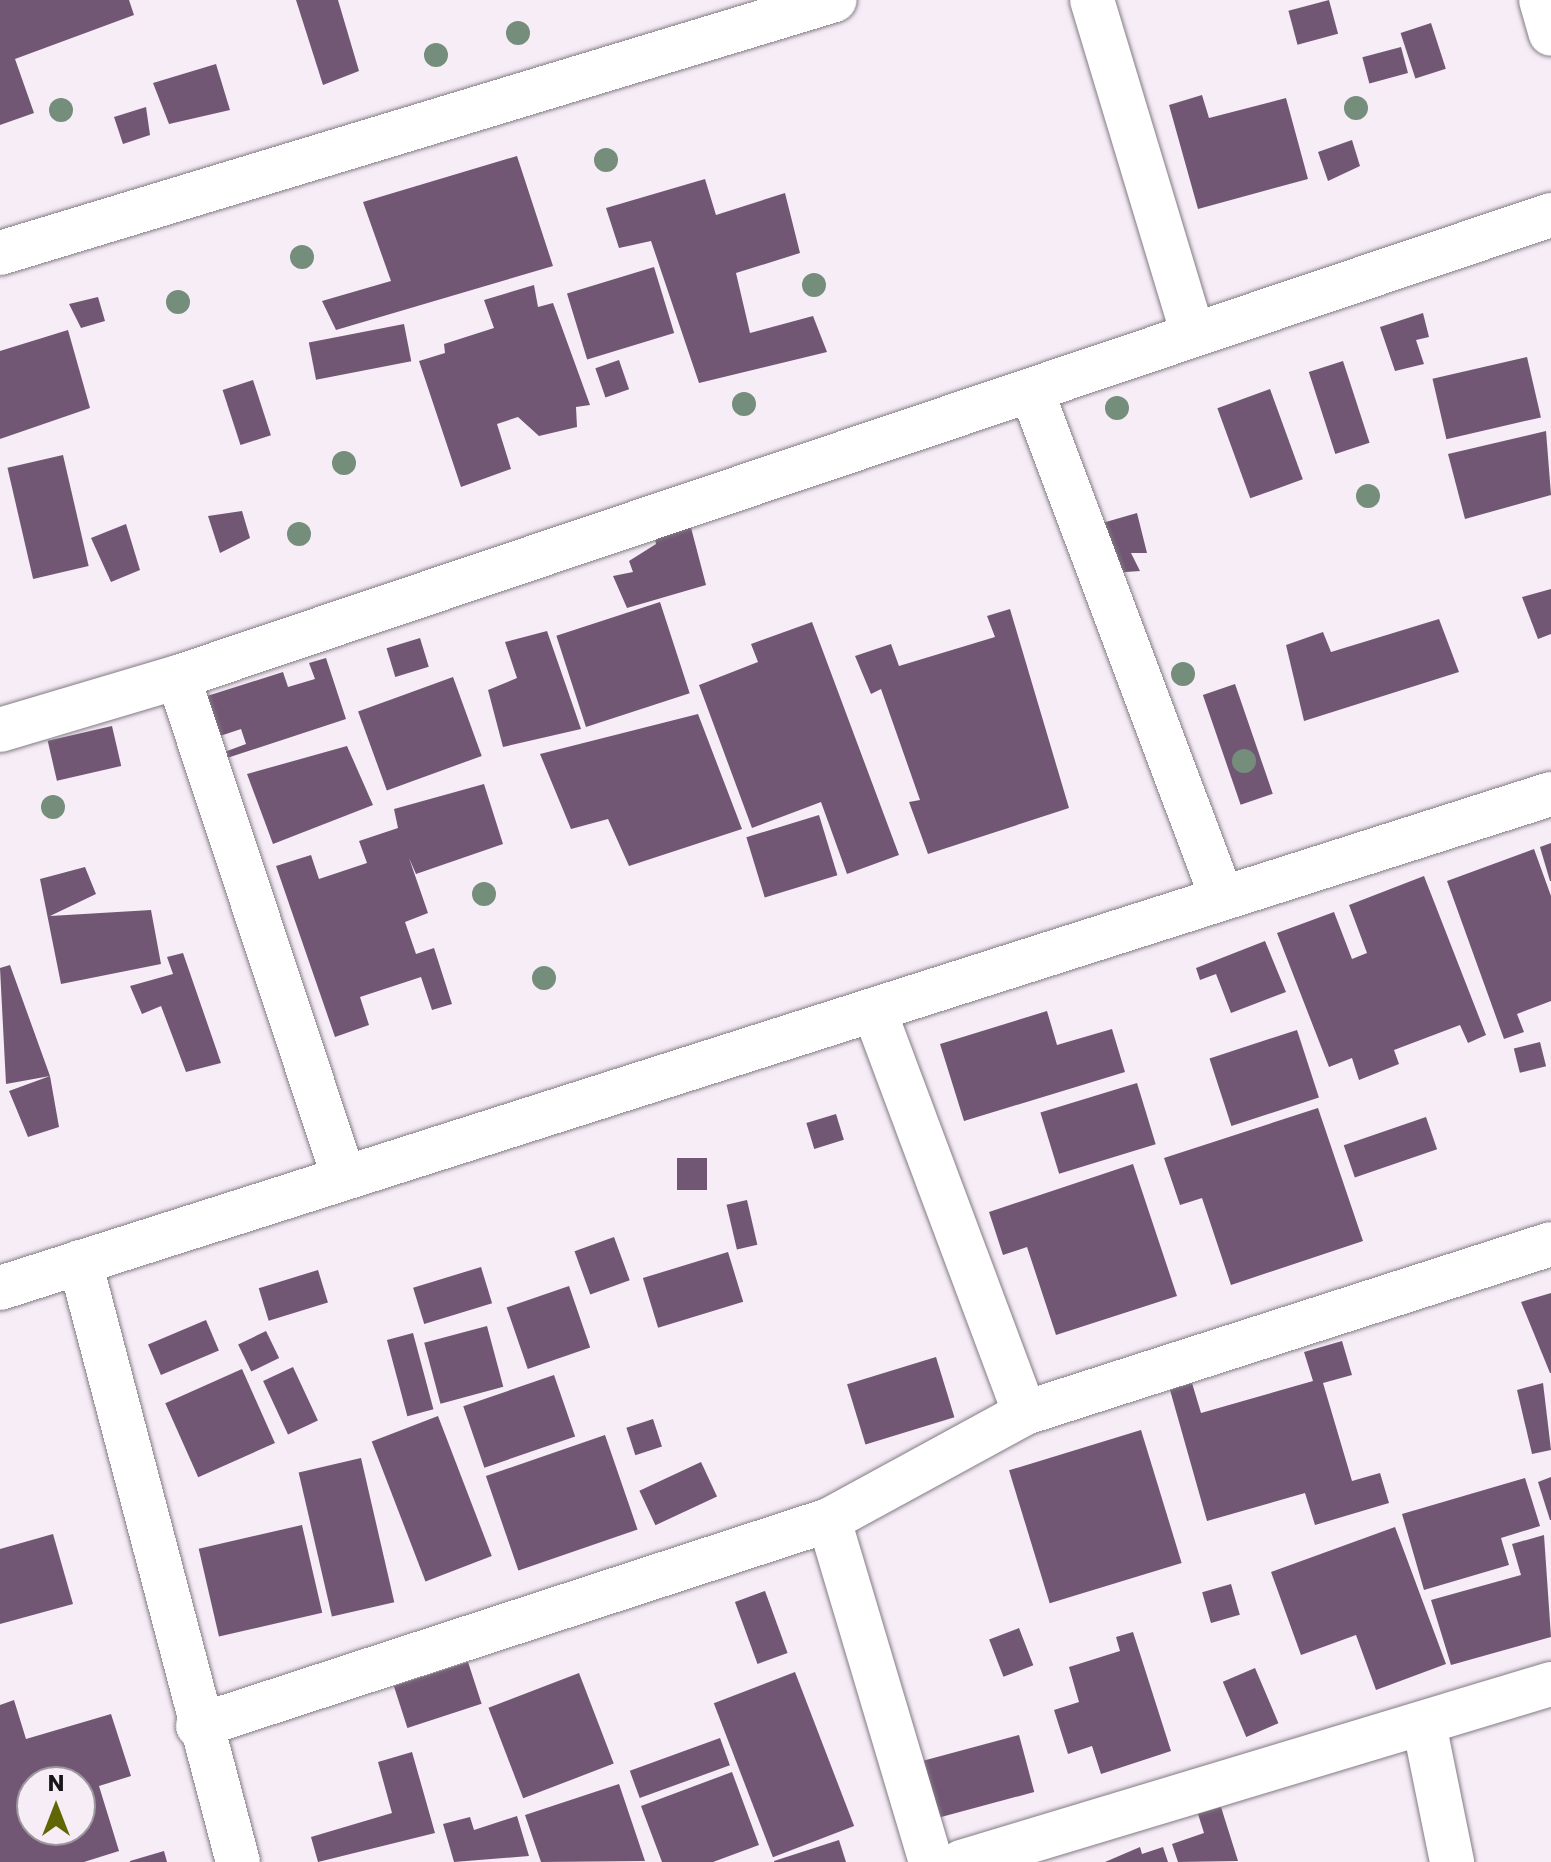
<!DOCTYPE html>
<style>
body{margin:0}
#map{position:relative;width:1551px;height:1862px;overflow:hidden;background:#f6edf7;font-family:Poppins,sans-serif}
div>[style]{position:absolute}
.building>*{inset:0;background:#715774;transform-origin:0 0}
.roads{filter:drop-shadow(0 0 2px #837b84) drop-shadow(0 0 2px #837b84)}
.minor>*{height:44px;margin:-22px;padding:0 22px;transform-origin:22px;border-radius:22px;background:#fff}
.tertiary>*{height:44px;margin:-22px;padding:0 22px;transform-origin:22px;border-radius:22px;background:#fff}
.trees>*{width:24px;height:24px;margin:-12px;border-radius:50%;background:#758d7b}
span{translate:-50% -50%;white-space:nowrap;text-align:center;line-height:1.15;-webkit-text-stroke:8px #f6edf7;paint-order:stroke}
.north{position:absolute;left:16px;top:1766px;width:80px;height:80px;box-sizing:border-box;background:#f6edf7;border:2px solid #9d979e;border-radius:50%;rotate:0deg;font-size:22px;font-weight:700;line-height:32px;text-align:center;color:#181518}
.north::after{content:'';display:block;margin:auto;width:28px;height:36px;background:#616604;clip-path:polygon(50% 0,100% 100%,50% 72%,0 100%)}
</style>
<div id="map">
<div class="building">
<div style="clip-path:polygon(0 0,129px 0,134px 15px,15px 59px,34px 113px,0 125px)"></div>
<div style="clip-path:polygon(296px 0,338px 0,359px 71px,323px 85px)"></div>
<div style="left:1329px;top:0;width:35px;height:42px;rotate:75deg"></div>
<div style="left:1431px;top:23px;width:48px;height:32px;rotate:72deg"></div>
<div style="left:1401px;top:47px;width:27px;height:40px;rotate:75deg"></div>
<div style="clip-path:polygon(216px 64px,230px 110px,169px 124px,153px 83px)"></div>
<div style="clip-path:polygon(1202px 95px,1209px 118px,1286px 98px,1308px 179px,1198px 209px,1169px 105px)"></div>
<div style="clip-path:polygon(146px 107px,150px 135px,123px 144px,114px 117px)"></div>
<div style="clip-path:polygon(1352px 140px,1360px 166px,1328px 181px,1318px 152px)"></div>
<div style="clip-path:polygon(517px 156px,553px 266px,336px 330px,322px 301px,391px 281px,363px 202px)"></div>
<div style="clip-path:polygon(705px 179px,716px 215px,785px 193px,800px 253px,736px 273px,750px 333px,813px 316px,827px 352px,699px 383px,651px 241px,619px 248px,606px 208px)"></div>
<div style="left:654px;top:267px;width:69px;height:91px;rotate:73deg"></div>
<div style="clip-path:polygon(534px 285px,538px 307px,553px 303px,590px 405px,576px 407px,577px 427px,539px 436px,518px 417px,497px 424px,511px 469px,461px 487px,419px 361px,445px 353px,444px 344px,494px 328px,484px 300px)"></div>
<div style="clip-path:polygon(98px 297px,105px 321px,81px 328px,69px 304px)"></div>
<div style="clip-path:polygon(1423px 313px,1429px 337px,1416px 340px,1424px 364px,1395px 371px,1380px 327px)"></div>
<div style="left:404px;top:324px;width:38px;height:97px;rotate:79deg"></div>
<div style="clip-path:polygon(68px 330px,90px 408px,0 439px,0 351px)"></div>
<div style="left:1527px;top:357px;width:62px;height:97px;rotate:77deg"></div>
<div style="left:619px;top:360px;width:31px;height:25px;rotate:71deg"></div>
<div style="left:1343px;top:361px;width:86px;height:36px;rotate:72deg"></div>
<div style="left:253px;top:380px;width:58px;height:32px;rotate:72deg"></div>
<div style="left:1270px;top:389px;width:96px;height:56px;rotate:70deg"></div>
<div style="clip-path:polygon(1546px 431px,1551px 495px,1465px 519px,1448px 454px)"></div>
<div style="left:63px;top:455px;width:114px;height:57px;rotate:77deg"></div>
<div style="clip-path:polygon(242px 511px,250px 538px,220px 553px,208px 516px)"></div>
<div style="clip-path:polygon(1137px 513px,1147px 553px,1131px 553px,1140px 571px,1112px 573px,1092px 526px)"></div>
<div style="clip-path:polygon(689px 520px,706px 585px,627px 608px,613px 576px,633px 572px,629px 561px,656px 544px,653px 531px)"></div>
<div style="clip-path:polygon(126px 524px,140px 570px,111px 582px,91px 538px)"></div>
<div style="clip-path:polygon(1551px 589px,1551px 634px,1538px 639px,1522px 597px)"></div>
<div style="left:660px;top:602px;width:96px;height:109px;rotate:72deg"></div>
<div style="clip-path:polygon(1010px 609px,1069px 808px,928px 854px,909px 802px,920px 800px,881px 689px,871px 694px,855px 656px,891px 644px,899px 666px,995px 637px,987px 616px)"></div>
<div style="clip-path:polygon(1439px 619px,1459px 672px,1304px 721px,1286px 645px,1323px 632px,1331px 652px)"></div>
<div style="clip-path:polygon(812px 622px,899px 855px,847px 874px,821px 802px,752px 828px,699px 685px,758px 662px,751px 644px)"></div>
<div style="clip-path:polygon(547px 631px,581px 729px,503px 747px,488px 690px,517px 678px,505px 642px)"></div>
<div style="left:420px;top:638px;width:30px;height:35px;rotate:73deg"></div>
<div style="clip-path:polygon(326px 658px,346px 719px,221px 760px,219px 754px,246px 744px,241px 729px,217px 737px,204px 697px,283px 672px,288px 687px,315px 679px,309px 663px)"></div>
<div style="left:453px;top:677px;width:84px;height:101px;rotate:70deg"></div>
<div style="left:1235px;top:684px;width:116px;height:34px;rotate:71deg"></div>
<div style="clip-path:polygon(698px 714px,742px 829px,629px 866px,608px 819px,571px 829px,540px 754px)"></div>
<div style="left:112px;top:726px;width:41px;height:66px;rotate:77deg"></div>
<div style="clip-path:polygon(347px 746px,373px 805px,273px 844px,247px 774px)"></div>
<div style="clip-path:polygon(484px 784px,503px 844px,416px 874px,409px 858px,428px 913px,405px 922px,416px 954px,434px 948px,452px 1004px,432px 1010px,421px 977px,360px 997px,369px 1025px,335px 1037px,276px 866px,311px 855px,319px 879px,367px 863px,359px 841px,398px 828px,394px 809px)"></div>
<div style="left:819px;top:815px;width:63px;height:76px;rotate:73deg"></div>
<div style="clip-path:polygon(1551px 843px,1551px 881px,1550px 881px,1540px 847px)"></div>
<div style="clip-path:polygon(1534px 849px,1551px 896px,1551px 1001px,1517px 1014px,1524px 1032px,1504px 1039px,1447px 881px)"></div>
<div style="clip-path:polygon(85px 867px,96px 894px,50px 916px,151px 910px,161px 964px,61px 984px,40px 879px)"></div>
<div style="clip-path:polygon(1424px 876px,1486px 1035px,1468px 1043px,1460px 1025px,1394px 1050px,1399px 1064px,1359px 1080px,1352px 1058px,1329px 1067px,1277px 933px,1334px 912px,1352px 959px,1367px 953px,1349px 905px)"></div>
<div style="clip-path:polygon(1265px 941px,1286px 992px,1231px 1013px,1216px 974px,1200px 980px,1196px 968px)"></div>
<div style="clip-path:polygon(183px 953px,221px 1063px,186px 1072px,161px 1006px,142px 1014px,130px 986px,173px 974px,167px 957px)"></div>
<div style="clip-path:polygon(10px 965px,50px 1076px,59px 1127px,28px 1137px,9px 1091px,50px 1076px,6px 1084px,0 968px)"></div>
<div style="clip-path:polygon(1047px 1011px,1057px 1045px,1112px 1029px,1125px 1072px,964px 1121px,940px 1044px)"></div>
<div style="left:1297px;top:1030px;width:71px;height:92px;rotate:72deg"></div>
<div style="left:1540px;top:1042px;width:25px;height:27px;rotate:76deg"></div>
<div style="left:1137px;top:1083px;width:64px;height:101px;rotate:73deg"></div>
<div style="clip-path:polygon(1318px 1108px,1363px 1241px,1231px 1285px,1202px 1198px,1180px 1205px,1164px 1158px)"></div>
<div style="left:836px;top:1114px;width:27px;height:31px;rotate:73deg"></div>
<div style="left:1426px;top:1117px;width:34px;height:87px;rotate:71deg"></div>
<div style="left:677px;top:1158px;width:30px;height:32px"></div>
<div style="clip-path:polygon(1133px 1164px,1177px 1296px,1056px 1335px,1027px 1247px,1003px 1255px,989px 1212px)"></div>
<div style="left:747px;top:1200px;width:46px;height:21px;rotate:77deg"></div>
<div style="left:614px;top:1237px;width:46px;height:42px;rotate:70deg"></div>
<div style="left:728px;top:1252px;width:52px;height:89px;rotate:73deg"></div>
<div style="left:481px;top:1267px;width:38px;height:71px;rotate:73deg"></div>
<div style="left:318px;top:1270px;width:34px;height:62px;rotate:73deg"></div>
<div style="left:569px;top:1286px;width:65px;height:66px;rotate:71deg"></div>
<div style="clip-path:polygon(1551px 1293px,1551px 1373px,1550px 1373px,1521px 1302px)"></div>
<div style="left:206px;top:1320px;width:33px;height:63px;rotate:67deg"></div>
<div style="left:487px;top:1326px;width:63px;height:65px;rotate:75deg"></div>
<div style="left:266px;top:1331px;width:30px;height:31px;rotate:64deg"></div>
<div style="left:413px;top:1333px;width:79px;height:27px;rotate:75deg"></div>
<div style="clip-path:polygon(1342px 1341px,1352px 1375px,1323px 1383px,1352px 1481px,1380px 1473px,1389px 1503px,1315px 1525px,1305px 1493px,1207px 1521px,1170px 1390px,1192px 1383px,1201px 1413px,1313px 1381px,1304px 1352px)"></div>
<div style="left:936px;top:1357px;width:63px;height:93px;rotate:73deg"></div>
<div style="left:293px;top:1367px;width:59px;height:33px;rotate:65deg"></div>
<div style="left:242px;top:1369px;width:81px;height:84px;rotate:66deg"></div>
<div style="left:554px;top:1375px;width:65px;height:96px;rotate:71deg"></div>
<div style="clip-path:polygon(1543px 1383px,1551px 1450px,1532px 1454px,1517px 1390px)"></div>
<div style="left:438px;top:1416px;width:150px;height:71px;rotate:69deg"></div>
<div style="left:653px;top:1419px;width:29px;height:28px;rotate:72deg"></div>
<div style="left:1141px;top:1430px;width:139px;height:138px;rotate:73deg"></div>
<div style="left:605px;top:1435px;width:100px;height:126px;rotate:71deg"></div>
<div style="left:361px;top:1458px;width:148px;height:64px;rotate:77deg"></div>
<div style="left:701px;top:1462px;width:38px;height:68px;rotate:65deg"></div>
<div style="clip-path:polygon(1551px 1477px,1551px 1520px,1550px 1520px,1538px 1482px)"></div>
<div style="clip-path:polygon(1525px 1478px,1540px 1526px,1501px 1538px,1509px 1565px,1424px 1590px,1402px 1514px)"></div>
<div style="left:302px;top:1525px;width:90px;height:106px;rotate:77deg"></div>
<div style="clip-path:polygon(1395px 1527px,1446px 1664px,1376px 1690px,1356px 1635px,1301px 1655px,1271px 1572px)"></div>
<div style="clip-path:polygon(53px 1534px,73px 1604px,0 1624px,0 1549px)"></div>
<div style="clip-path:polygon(1544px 1535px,1551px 1637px,1451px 1665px,1431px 1600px,1521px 1575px,1512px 1544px)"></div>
<div style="left:1231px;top:1584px;width:32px;height:30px;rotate:74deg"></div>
<div style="left:765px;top:1591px;width:66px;height:32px;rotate:70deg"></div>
<div style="left:1019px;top:1628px;width:40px;height:32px;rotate:69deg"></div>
<div style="clip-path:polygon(1133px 1632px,1171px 1751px,1101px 1774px,1092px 1746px,1068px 1754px,1054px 1710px,1079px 1702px,1069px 1667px,1120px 1651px,1116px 1637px)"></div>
<div style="left:468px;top:1662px;width:44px;height:78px;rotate:72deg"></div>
<div style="left:1255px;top:1668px;width:60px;height:35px;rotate:67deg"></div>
<div style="left:795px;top:1672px;width:165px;height:87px;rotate:69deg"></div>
<div style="left:579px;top:1673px;width:97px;height:97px;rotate:69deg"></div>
<div style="clip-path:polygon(evenodd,14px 1700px,26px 1739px,111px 1714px,131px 1776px,99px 1786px,119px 1851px,84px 1862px,0 1862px,0 1705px,14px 1700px,32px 1782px,80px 1782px,80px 1830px,32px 1830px,32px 1782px)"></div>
<div style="left:1019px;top:1735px;width:59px;height:105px;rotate:75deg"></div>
<div style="left:720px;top:1738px;width:29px;height:96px;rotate:70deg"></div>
<div style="clip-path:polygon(412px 1752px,435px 1833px,318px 1862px,311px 1837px,392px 1813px,378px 1762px)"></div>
<div style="clip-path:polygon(732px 1772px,759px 1845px,713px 1862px,662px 1862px,641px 1806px)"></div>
<div style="clip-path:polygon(619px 1784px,645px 1861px,541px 1862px,525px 1815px)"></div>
<div style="clip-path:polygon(1221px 1807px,1238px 1861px,1178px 1862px,1172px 1844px,1204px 1833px,1198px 1814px)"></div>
<div style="clip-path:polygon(517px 1816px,529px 1856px,454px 1862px,443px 1824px,470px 1817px,474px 1830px)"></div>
<div style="clip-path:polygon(839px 1840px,846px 1862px,774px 1862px,774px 1861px)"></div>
<div style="clip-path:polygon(1140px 1847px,1142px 1854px,1163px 1847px,1168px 1862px,1105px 1862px)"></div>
<div style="clip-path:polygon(164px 1851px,167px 1862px,130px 1862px,130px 1861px)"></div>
</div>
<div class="roads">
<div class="minor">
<div style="left:1092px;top:0;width:347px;rotate:73.2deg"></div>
<div style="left:1541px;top:0;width:35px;rotate:74deg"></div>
<div style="left:0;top:253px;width:872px;rotate:-16.86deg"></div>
<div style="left:1032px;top:392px;width:540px;rotate:69.42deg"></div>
<div style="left:178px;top:677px;width:528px;rotate:71.67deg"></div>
<div style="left:0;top:730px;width:186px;rotate:-16.6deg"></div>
<div style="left:178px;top:677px;width:1449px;rotate:-18.6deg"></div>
<div style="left:874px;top:1010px;width:430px;rotate:69.5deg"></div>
<div style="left:80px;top:1262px;width:620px;rotate:75.25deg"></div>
<div style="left:829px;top:1520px;width:357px;rotate:73.4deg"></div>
<div style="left:1424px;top:1724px;width:141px;rotate:78.5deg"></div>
<div style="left:198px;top:1726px;width:664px;rotate:-18.08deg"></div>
<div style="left:829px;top:1520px;width:223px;rotate:-28.6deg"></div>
<div style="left:1025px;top:1413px;width:552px;rotate:-17.81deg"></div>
<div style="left:961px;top:1862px;width:616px;rotate:-16.79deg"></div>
</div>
<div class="tertiary">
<div style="left:0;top:1288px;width:1628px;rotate:-17.67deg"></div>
</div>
</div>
<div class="trees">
<div style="left:518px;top:33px"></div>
<div style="left:436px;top:55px"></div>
<div style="left:1356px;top:108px"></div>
<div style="left:61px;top:110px"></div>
<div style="left:606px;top:160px"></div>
<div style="left:302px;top:257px"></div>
<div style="left:814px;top:285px"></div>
<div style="left:178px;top:302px"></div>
<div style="left:744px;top:404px"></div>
<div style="left:1117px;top:408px"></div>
<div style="left:344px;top:463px"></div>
<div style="left:1368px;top:496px"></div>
<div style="left:299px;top:534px"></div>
<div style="left:1183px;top:674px"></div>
<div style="left:1244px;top:761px"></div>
<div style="left:53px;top:807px"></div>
<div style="left:484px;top:894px"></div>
<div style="left:544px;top:978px"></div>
</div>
<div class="north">N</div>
</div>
